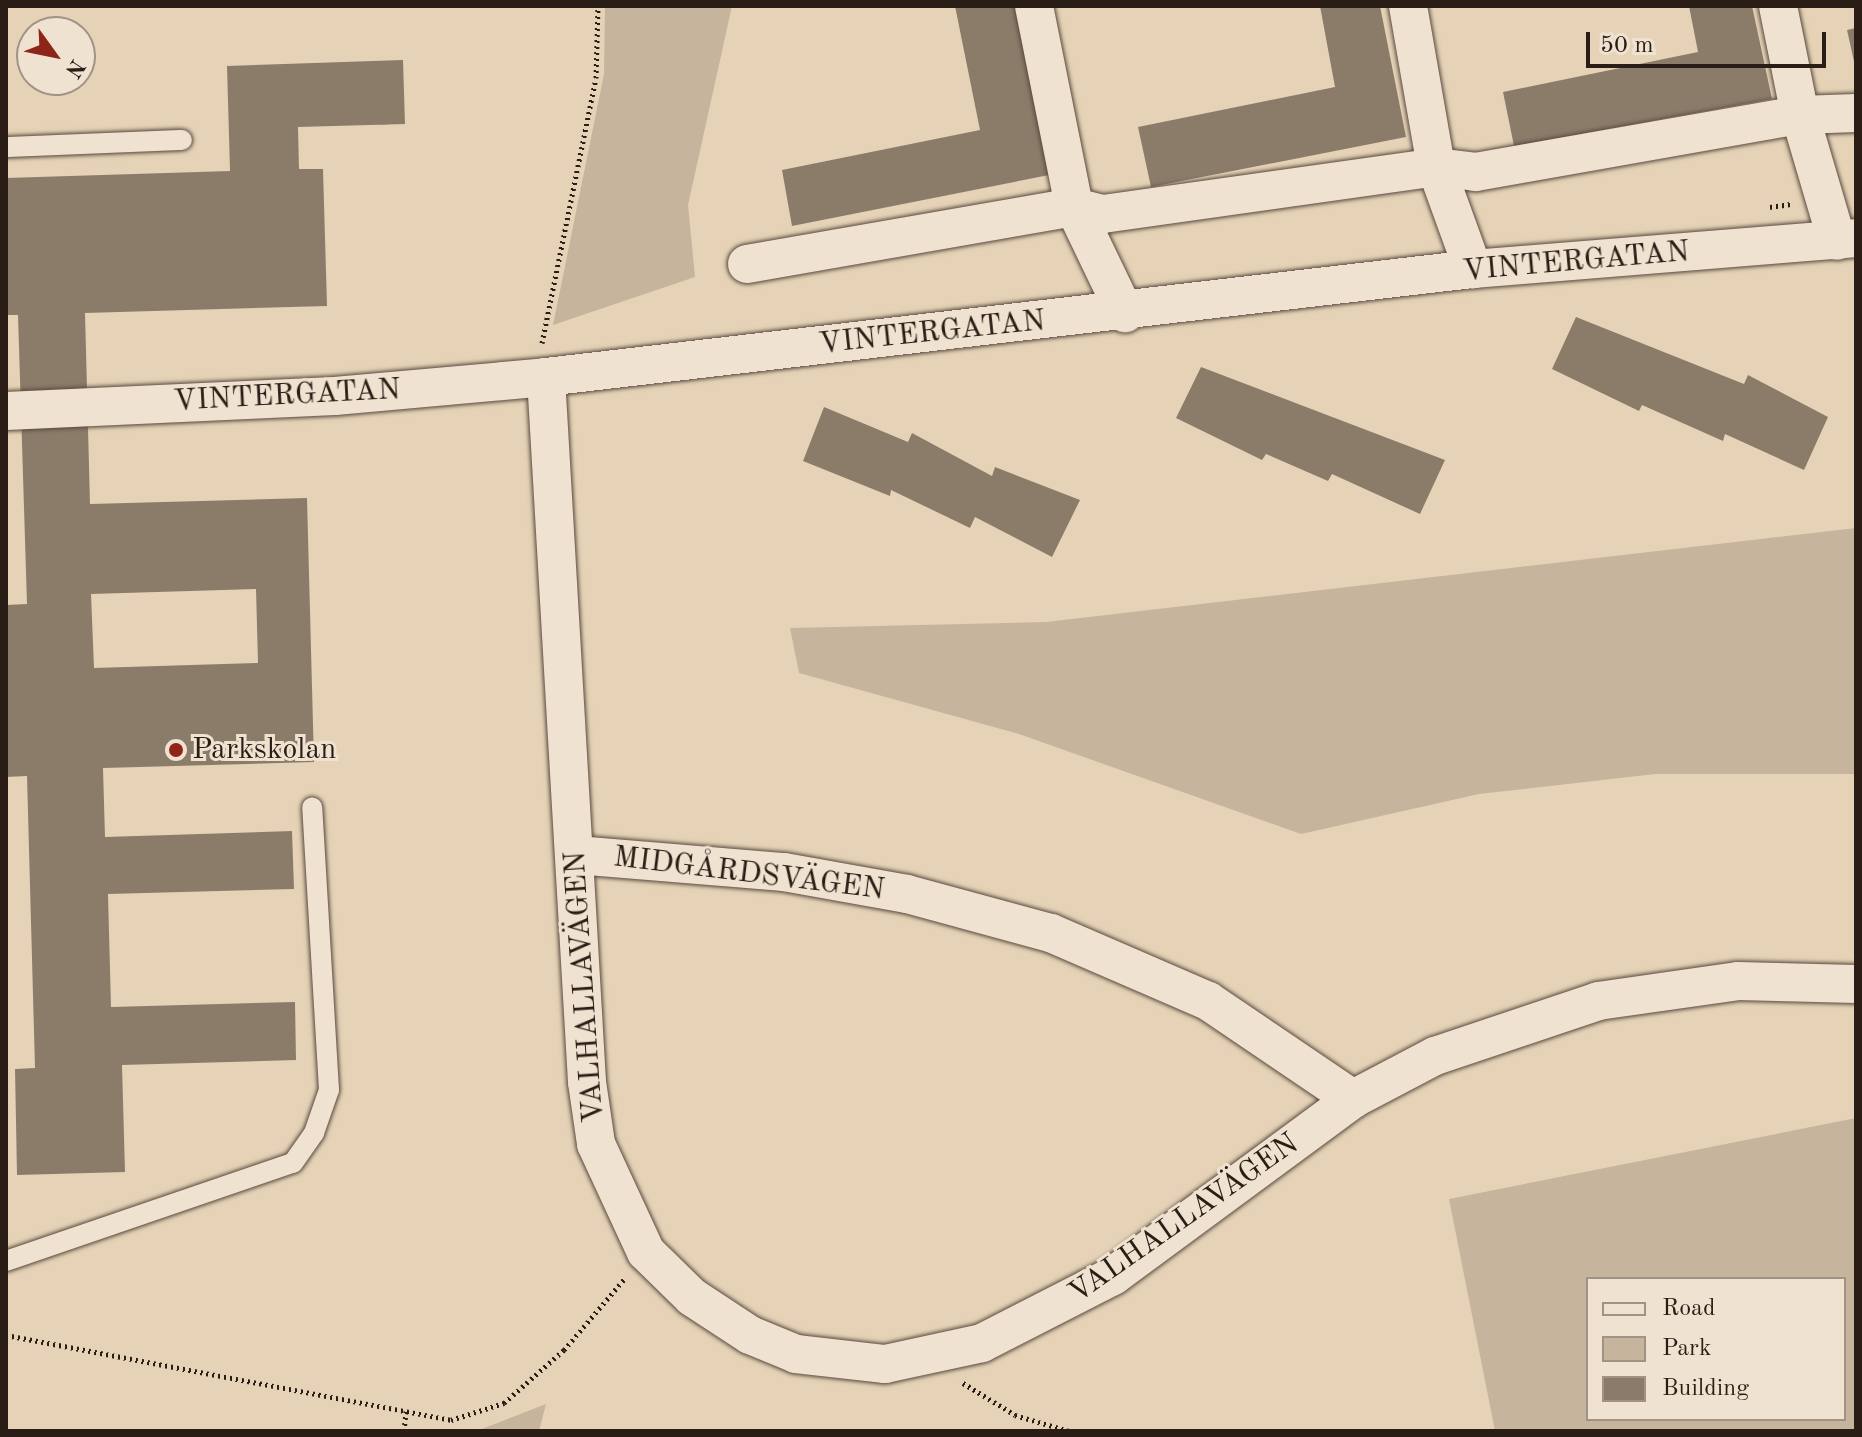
<!DOCTYPE html>
<meta charset="utf-8">
<style>
body{margin:0}
#map{position:relative;width:1862px;height:1437px;overflow:hidden;background:#e6d3b7;font-family:"Old Standard TT",serif}
div>[style]{position:absolute}
.green>*{inset:0;background:#c6b49c}
.building>*{inset:0;background:#8b7c6a}
.path>*{height:5px;margin-top:-2.5px;transform-origin:0;background:repeating-linear-gradient(90deg,#291d16 0 2px,transparent 0 6px)}
.roads{filter:drop-shadow(0 0 2px #584a3e) drop-shadow(0 0 2px #584a3e)}
.lane>*{height:20px;margin:-10px;padding:0 10px;transform-origin:10px;border-radius:10px;background:#efe2d0}
.street>*{height:38px;margin:-19px;padding:0 19px;transform-origin:19px;border-radius:19px;background:#efe2d0}
.dots>*{width:22px;height:22px;translate:-50% -50%;box-sizing:border-box;border:4px solid #efe2d0;border-radius:50%}
span{translate:-50% -50%;white-space:nowrap;text-align:center;line-height:1.15;-webkit-text-stroke:6px #efe2d0;paint-order:stroke}
.street-label{font-size:30px;color:#291d16}
.poi-label{font-size:30px;color:#291d16}
.left{translate:0 -50%;text-align:left}
.frame{position:absolute;inset:0;border:8px solid #291d16;pointer-events:none}
.legend{position:absolute;left:1586px;top:1277px;width:260px;height:144px;box-sizing:border-box;background:#efe2d0;border:2px solid #a09386;margin:0;padding:10px 14px;list-style:none;font-size:24px;color:#291d16}
.legend li{display:flex;align-items:center;gap:16px;height:40px}
.legend b{width:40px;border:2px solid #a09386}
.north{position:absolute;left:16px;top:16px;width:80px;height:80px;box-sizing:border-box;background:#efe2d0;border:2px solid #a09386;border-radius:50%;rotate:123deg;font-size:22px;font-weight:700;line-height:32px;text-align:center;color:#291d16}
.north::after{content:'';display:block;margin:auto;width:28px;height:36px;background:#8f2418;clip-path:polygon(50% 0,100% 100%,50% 72%,0 100%)}
.scale{position:absolute;left:1586px;top:32px;width:240px;height:36px;box-sizing:border-box;border:4px solid #291d16;border-top:0;padding-left:10px;font-size:24px;line-height:28px;white-space:nowrap;color:#291d16;-webkit-text-stroke:6px #efe2d0;paint-order:stroke}
</style>
<div id="map">
<div class="green">
<div style="clip-path:polygon(605px 6px,732px 6px,688px 205px,695px 277px,553px 325px,604px 74px)"></div>
<div style="clip-path:polygon(1856px 528px,1856px 774px,1655px 774px,1479px 794px,1301px 834px,1019px 734px,799px 673px,790px 628px,1046px 622px)"></div>
<div style="clip-path:polygon(evenodd,1856px 1118px,1856px 1429px,1495px 1431px,1449px 1199px,1856px 1118px,1588px 1279px,1844px 1279px,1844px 1419px,1588px 1419px,1588px 1279px)"></div>
<div style="clip-path:polygon(546px 1404px,539px 1431px,477px 1431px)"></div>
</div>
<div class="building">
<div style="clip-path:polygon(955px 6px,1015px 6px,1049px 175px,792px 226px,782px 170px,980px 130px)"></div>
<div style="clip-path:polygon(1320px 6px,1380px 6px,1406px 137px,1151px 187px,1138px 127px,1335px 87px)"></div>
<div style="clip-path:polygon(1689px 6px,1752px 6px,1772px 99px,1514px 146px,1503px 92px,1698px 52px)"></div>
<div style="clip-path:polygon(1856px 28px,1856px 66px,1855px 66px,1847px 30px)"></div>
<div style="clip-path:polygon(evenodd,403px 60px,405px 124px,298px 127px,299px 169px,323px 169px,327px 306px,85px 313px,90px 504px,307px 498px,314px 762px,103px 768px,105px 837px,292px 831px,294px 889px,108px 894px,111px 1007px,295px 1002px,296px 1060px,122px 1065px,125px 1172px,17px 1175px,15px 1069px,35px 1068px,27px 776px,6px 777px,6px 605px,27px 604px,18px 315px,6px 315px,6px 178px,230px 171px,227px 66px,403px 60px,256px 589px,258px 663px,94px 668px,91px 594px,256px 589px)"></div>
<div style="clip-path:polygon(1576px 317px,1744px 384px,1748px 375px,1828px 417px,1804px 470px,1725px 434px,1723px 441px,1642px 405px,1639px 411px,1552px 369px)"></div>
<div style="clip-path:polygon(1201px 367px,1445px 460px,1420px 514px,1332px 474px,1328px 481px,1266px 454px,1262px 460px,1176px 418px)"></div>
<div style="clip-path:polygon(824px 407px,908px 442px,912px 433px,992px 476px,995px 467px,1080px 500px,1052px 557px,975px 517px,970px 528px,891px 490px,890px 496px,803px 461px)"></div>
</div>
<div class="path">
<div style="left:1770px;top:207px;width:21px;rotate:-8deg"></div>
<div style="left:542px;top:343px;width:270px;rotate:-78.5deg"></div>
<div style="left:596px;top:78px;width:72px;rotate:-88.4deg"></div>
<div style="left:6px;top:1335px;width:453px;rotate:10.8deg"></div>
<div style="left:451px;top:1420px;width:56px;rotate:-17.8deg"></div>
<div style="left:504px;top:1403px;width:80px;rotate:-41.5deg"></div>
<div style="left:564px;top:1350px;width:94px;rotate:-49.7deg"></div>
<div style="left:963px;top:1383px;width:61px;rotate:31.6deg"></div>
<div style="left:1015px;top:1415px;width:56px;rotate:16.5deg"></div>
<div style="left:404px;top:1431px;width:20px;rotate:-84deg"></div>
</div>
<div class="roads">
<div class="lane">
<div style="left:6px;top:147px;width:176px;rotate:-2.3deg"></div>
<div style="left:6px;top:1261px;width:303px;rotate:-18.9deg"></div>
<div style="left:293px;top:1163px;width:37px;rotate:-55deg"></div>
<div style="left:314px;top:1133px;width:46px;rotate:-70.8deg"></div>
<div style="left:329px;top:1090px;width:283px;rotate:-93.4deg"></div>
</div>
<div class="street">
<div style="left:1034px;top:6px;width:205px;rotate:78.7deg"></div>
<div style="left:1074px;top:207px;width:118px;rotate:64.3deg"></div>
<div style="left:1408px;top:6px;width:163px;rotate:80.1deg"></div>
<div style="left:1436px;top:167px;width:109px;rotate:70.1deg"></div>
<div style="left:1778px;top:6px;width:111px;rotate:78.6deg"></div>
<div style="left:1800px;top:115px;width:56px;rotate:-2deg"></div>
<div style="left:747px;top:264px;width:332px;rotate:-9.9deg"></div>
<div style="left:1074px;top:207px;width:30px;rotate:14deg"></div>
<div style="left:1103px;top:214px;width:336px;rotate:-8deg"></div>
<div style="left:1436px;top:167px;width:40px;rotate:7.1deg"></div>
<div style="left:1476px;top:172px;width:329px;rotate:-10deg"></div>
<div style="left:1800px;top:115px;width:131px;rotate:73.6deg"></div>
<div style="left:546px;top:377px;width:706px;rotate:86.67deg"></div>
<div style="left:587px;top:1082px;width:63px;rotate:81.7deg"></div>
<div style="left:596px;top:1144px;width:119px;rotate:65.2deg"></div>
<div style="left:646px;top:1252px;width:64px;rotate:44.4deg"></div>
<div style="left:692px;top:1297px;width:69px;rotate:33.2deg"></div>
<div style="left:750px;top:1335px;width:50px;rotate:22.4deg"></div>
<div style="left:796px;top:1354px;width:90px;rotate:6.4deg"></div>
<div style="left:885px;top:1364px;width:99px;rotate:-12.2deg"></div>
<div style="left:982px;top:1343px;width:147px;rotate:-27.1deg"></div>
<div style="left:1113px;top:1276px;width:298px;rotate:-36.4deg"></div>
<div style="left:1353px;top:1099px;width:93px;rotate:-27.7deg"></div>
<div style="left:1435px;top:1056px;width:172px;rotate:-18.6deg"></div>
<div style="left:1598px;top:1001px;width:141px;rotate:-8.1deg"></div>
<div style="left:1738px;top:981px;width:118px;rotate:1.5deg"></div>
<div style="left:6px;top:411px;width:329px;rotate:-2.6deg"></div>
<div style="left:335px;top:396px;width:212px;rotate:-5.1deg"></div>
<div style="left:546px;top:377px;width:933px;rotate:-6.65deg"></div>
<div style="left:1473px;top:269px;width:384px;rotate:-4.6deg"></div>
<div style="left:576px;top:855px;width:209px;rotate:4.7deg"></div>
<div style="left:784px;top:872px;width:125px;rotate:10.1deg"></div>
<div style="left:907px;top:894px;width:149px;rotate:15.2deg"></div>
<div style="left:1051px;top:933px;width:171px;rotate:23.4deg"></div>
<div style="left:1208px;top:1001px;width:175px;rotate:34.1deg"></div>
</div>
</div>
<div class="dots">
<div style="left:176px;top:750px;background:#8f2418"></div>
</div>
<div class="street-label">
<span style="left:1576px;top:262px;rotate:-5deg">VINTERGATAN</span>
<span style="left:932px;top:333px;rotate:-6deg">VINTERGATAN</span>
<span style="left:287px;top:396px;rotate:-3deg">VINTERGATAN</span>
<span style="left:749px;top:874px;rotate:7deg">MIDGÅRDSVÄGEN</span>
<span style="left:585px;top:987px;rotate:-94deg">VALHALLAVÄGEN</span>
<span style="left:1184px;top:1219px;rotate:-35deg">VALHALLAVÄGEN</span>
</div>
<div class="poi-label">
<span class="left" style="left:192px;top:750px">Parkskolan</span>
</div>
<div class="frame"></div>
<ul class="legend">
<li><b style="height:10px;background:#efe2d0"></b>Road</li>
<li><b style="height:22px;background:#c6b49c"></b>Park</li>
<li><b style="height:22px;background:#8b7c6a"></b>Building</li>
</ul>
<div class="north">N</div>
<div class="scale">50 m</div>
</div>
